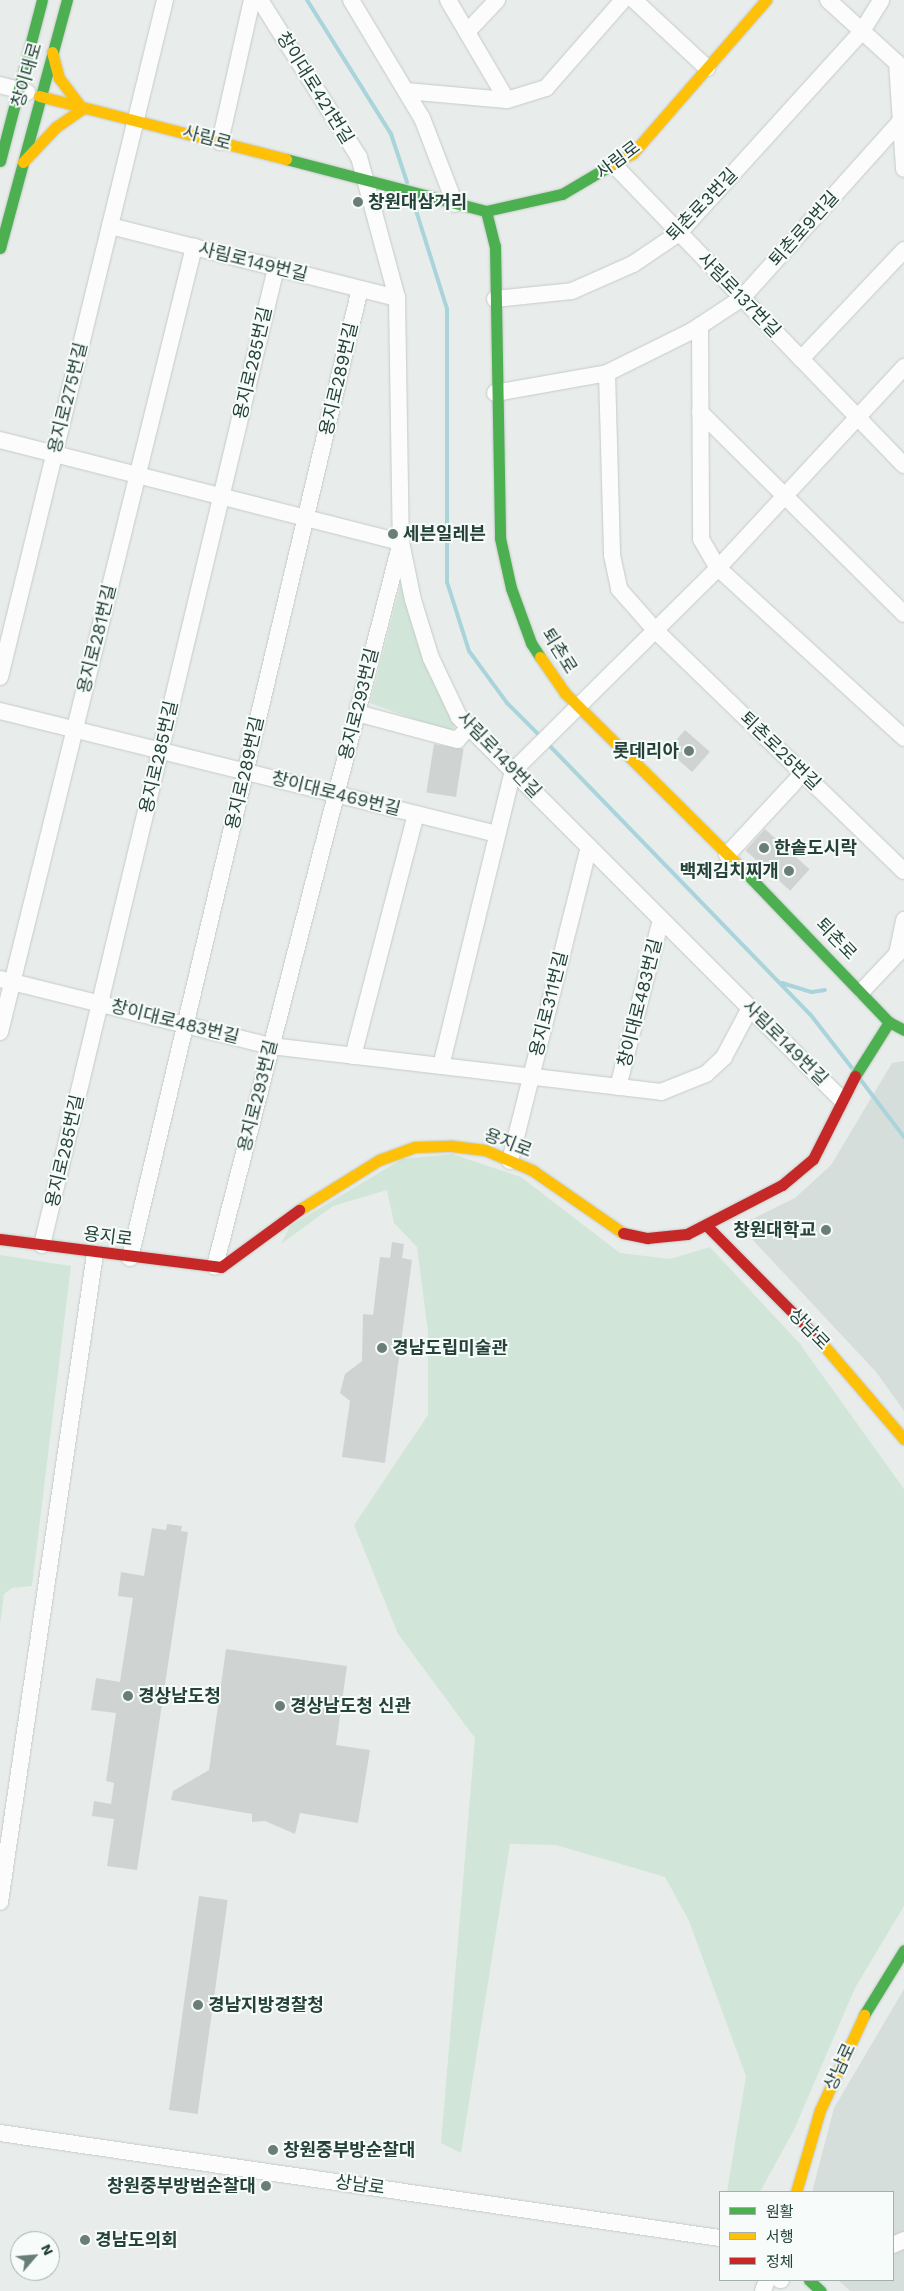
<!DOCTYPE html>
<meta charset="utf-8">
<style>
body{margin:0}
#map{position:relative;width:904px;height:2291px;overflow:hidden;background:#e8edeb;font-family:"Work Sans","Noto Sans KR",sans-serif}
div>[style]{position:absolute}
.built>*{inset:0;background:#d6dedb}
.green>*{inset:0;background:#d1e6d8}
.stream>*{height:4px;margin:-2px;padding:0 2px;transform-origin:2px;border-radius:2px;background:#a9d4db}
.building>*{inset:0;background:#cfd4d2;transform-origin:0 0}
.roads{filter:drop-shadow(0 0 1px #c5cac8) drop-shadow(0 0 1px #c5cac8)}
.street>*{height:16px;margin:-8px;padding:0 8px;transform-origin:8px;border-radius:8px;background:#fcfcfc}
.fast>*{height:11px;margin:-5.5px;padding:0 5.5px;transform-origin:5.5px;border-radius:5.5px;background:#4caf50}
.slow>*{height:11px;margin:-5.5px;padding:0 5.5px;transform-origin:5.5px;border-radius:5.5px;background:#ffc107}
.jam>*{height:11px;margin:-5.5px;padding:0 5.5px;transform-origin:5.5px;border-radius:5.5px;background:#c62828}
.dots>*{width:14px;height:14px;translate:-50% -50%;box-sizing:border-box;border:2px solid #f7fbf9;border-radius:50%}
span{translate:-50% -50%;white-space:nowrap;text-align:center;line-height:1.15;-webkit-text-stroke:4px #f7fbf9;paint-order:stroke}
.street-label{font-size:18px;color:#24423a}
.poi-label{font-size:18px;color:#24423a;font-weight:700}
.left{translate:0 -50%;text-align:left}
.right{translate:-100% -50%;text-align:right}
.legend{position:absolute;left:719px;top:2191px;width:175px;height:90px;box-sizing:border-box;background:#f7fbf9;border:1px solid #a3b1ad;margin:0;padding:6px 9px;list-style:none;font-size:15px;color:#24423a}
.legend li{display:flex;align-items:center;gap:10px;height:25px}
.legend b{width:25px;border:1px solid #a3b1ad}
.north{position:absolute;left:10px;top:2231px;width:50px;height:50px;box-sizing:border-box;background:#f7fbf9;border:1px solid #a3b1ad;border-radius:50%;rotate:63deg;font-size:14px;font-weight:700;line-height:20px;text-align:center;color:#24423a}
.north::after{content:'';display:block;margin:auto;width:18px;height:22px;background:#697e78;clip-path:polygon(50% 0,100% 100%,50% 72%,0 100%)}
</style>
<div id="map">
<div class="built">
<div style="clip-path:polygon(904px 1061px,904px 1411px,876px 1372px,750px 1237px,746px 1222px,795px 1198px,831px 1165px,892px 1063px)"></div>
<div style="clip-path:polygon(904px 1989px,904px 2291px,850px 2291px,838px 2280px,893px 2280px,893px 2192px,812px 2192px,834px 2108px)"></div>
</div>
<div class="green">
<div style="clip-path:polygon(402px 579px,423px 647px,455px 726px,451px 733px,370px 703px)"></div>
<div style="clip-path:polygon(452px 1154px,521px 1177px,620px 1253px,670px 1259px,710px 1247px,800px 1344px,904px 1489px,904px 1906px,855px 1988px,794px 2130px,760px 2192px,727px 2192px,746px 2076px,689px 1921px,665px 1877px,556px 1845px,510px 1844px,461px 2153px,441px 2143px,475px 1738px,398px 1634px,354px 1525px,428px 1415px,428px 1332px,417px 1247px,394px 1223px,387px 1190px,333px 1206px,281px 1244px,290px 1226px,402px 1159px)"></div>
<div style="clip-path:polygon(0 1255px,71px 1266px,32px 1586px,12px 1588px,4px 1594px,0 1625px)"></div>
</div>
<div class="stream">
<div style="left:307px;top:0;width:158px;rotate:57.9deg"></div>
<div style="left:391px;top:134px;width:51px;rotate:71.6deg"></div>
<div style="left:413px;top:201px;width:113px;rotate:72.5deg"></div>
<div style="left:447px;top:309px;width:273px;rotate:90deg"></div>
<div style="left:447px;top:582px;width:72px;rotate:72.3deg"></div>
<div style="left:469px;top:651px;width:64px;rotate:53.8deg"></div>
<div style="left:507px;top:703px;width:49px;rotate:45deg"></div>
<div style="left:547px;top:743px;width:378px;rotate:45.9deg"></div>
<div style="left:810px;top:1014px;width:68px;rotate:52.1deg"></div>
<div style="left:782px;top:983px;width:31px;rotate:17deg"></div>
<div style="left:812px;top:992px;width:13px;rotate:-9deg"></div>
<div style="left:860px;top:1079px;width:73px;rotate:52.8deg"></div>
</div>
<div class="building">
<div style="left:685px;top:730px;width:33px;height:27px;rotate:41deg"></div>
<div style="left:434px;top:744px;width:30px;height:49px;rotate:9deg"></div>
<div style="left:765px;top:829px;width:60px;height:29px;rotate:42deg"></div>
<div style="clip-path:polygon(392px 1242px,404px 1244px,402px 1258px,412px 1260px,385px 1463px,342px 1457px,350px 1401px,340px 1393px,345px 1374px,362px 1361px,363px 1314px,373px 1315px,380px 1257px,390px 1258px)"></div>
<div style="clip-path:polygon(167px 1524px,182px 1526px,181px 1531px,188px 1532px,137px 1870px,107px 1866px,114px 1819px,92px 1816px,94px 1801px,111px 1804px,114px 1783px,106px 1781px,116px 1713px,91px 1710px,96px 1678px,120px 1682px,133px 1598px,118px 1596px,121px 1572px,144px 1576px,152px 1528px,166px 1530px)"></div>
<div style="clip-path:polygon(226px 1649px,347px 1666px,336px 1745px,370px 1750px,358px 1823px,300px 1813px,295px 1834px,265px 1821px,252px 1822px,252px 1814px,171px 1800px,173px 1791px,209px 1770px)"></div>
<div style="left:199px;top:1896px;width:29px;height:216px;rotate:8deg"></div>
</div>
<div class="roads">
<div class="street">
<div style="left:260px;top:0;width:186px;rotate:57.8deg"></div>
<div style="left:359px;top:157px;width:146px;rotate:74.9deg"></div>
<div style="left:397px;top:298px;width:244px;rotate:89.1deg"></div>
<div style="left:401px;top:542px;width:59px;rotate:78.3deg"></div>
<div style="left:413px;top:600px;width:61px;rotate:72.8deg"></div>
<div style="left:431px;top:658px;width:65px;rotate:64.6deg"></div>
<div style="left:459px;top:717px;width:540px;rotate:45deg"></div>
<div style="left:351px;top:0;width:138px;rotate:59deg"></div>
<div style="left:422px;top:118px;width:92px;rotate:69deg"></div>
<div style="left:448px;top:0;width:116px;rotate:59.5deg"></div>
<div style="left:634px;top:0;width:100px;rotate:43deg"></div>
<div style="left:828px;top:0;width:93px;rotate:42.4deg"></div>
<div style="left:897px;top:63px;width:106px;rotate:86.2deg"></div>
<div style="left:467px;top:32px;width:44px;rotate:-46.8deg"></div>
<div style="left:0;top:85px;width:28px;rotate:15deg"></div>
<div style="left:406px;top:91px;width:101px;rotate:5.1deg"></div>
<div style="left:507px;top:100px;width:41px;rotate:-17.1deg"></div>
<div style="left:546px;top:88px;width:117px;rotate:-48.8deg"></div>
<div style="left:220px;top:142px;width:146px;rotate:-77.3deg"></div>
<div style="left:614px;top:165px;width:417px;rotate:46deg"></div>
<div style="left:110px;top:226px;width:296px;rotate:14.1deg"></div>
<div style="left:495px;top:299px;width:77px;rotate:-5.9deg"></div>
<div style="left:572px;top:291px;width:67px;rotate:-23.9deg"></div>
<div style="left:633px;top:264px;width:55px;rotate:-34deg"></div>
<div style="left:679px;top:233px;width:273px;rotate:-47.8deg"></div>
<div style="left:862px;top:31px;width:36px;rotate:-58deg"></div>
<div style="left:700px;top:326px;width:213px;rotate:89.7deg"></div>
<div style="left:701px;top:539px;width:34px;rotate:60deg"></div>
<div style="left:718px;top:568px;width:252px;rotate:42.4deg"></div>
<div style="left:801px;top:359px;width:150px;rotate:-46.6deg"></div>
<div style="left:607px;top:373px;width:182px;rotate:88.4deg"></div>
<div style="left:612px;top:555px;width:35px;rotate:78deg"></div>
<div style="left:619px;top:589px;width:56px;rotate:48.6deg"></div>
<div style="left:656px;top:631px;width:345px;rotate:44.1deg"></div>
<div style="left:495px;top:393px;width:114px;rotate:-10.1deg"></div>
<div style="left:607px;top:373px;width:95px;rotate:-26.3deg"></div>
<div style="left:692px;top:331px;width:60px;rotate:-33.4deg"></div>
<div style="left:742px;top:298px;width:237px;rotate:-48.1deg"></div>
<div style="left:700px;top:412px;width:287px;rotate:44.7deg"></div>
<div style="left:0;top:440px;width:414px;rotate:14.3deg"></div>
<div style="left:401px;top:542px;width:748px;rotate:104.41deg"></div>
<div style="left:0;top:677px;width:697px;rotate:-76.3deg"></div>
<div style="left:0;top:711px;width:512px;rotate:13.9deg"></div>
<div style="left:357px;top:713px;width:104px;rotate:15.1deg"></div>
<div style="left:457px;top:740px;width:18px;rotate:-47deg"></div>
<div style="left:727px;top:855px;width:112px;rotate:-47.2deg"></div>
<div style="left:0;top:979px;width:279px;rotate:13.9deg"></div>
<div style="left:271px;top:1046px;width:393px;rotate:6.7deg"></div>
<div style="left:661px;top:1092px;width:48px;rotate:-21.8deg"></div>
<div style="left:706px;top:1074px;width:25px;rotate:-43deg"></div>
<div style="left:724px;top:1057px;width:55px;rotate:-62deg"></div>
<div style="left:862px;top:991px;width:51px;rotate:-46.6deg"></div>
<div style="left:897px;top:954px;width:35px;rotate:-78deg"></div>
<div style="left:0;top:1032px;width:809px;rotate:-76.12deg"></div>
<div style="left:353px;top:1056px;width:250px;rotate:-75.4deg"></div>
<div style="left:441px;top:1066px;width:304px;rotate:-76.3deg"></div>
<div style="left:513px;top:771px;width:289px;rotate:-44.7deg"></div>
<div style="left:718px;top:568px;width:274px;rotate:-47.2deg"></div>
<div style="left:618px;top:1087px;width:172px;rotate:-75.6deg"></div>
<div style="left:510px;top:1161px;width:324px;rotate:-75.9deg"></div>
<div style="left:42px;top:1245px;width:1005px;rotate:-76.53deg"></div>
<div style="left:130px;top:1258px;width:996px;rotate:-76.65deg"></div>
<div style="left:0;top:1902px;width:655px;rotate:-81.66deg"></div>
<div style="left:0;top:2133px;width:728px;rotate:8.3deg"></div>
<div style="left:893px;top:2245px;width:12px;rotate:-24deg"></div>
<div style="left:780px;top:2280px;width:1px"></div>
<div style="left:763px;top:2291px;width:12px;rotate:-70deg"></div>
</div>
<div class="fast">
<div style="left:286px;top:159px;width:207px;rotate:14.6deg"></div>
<div style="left:486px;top:211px;width:78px;rotate:-12.6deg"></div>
<div style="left:562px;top:194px;width:59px;rotate:-30.5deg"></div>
<div style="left:0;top:161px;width:166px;rotate:-75.4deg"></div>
<div style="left:486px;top:211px;width:36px;rotate:76deg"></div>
<div style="left:495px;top:246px;width:292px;rotate:89deg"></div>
<div style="left:500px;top:538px;width:51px;rotate:77.6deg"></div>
<div style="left:511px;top:588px;width:59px;rotate:70deg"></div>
<div style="left:531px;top:643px;width:17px;rotate:57deg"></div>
<div style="left:0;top:248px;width:257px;rotate:-74.9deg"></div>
<div style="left:743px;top:870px;width:211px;rotate:46.2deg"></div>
<div style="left:889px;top:1022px;width:17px;rotate:28deg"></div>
<div style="left:855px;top:1076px;width:64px;rotate:-57.8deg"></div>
<div style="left:864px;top:2015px;width:76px;rotate:-58.4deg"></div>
<div style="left:809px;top:2280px;width:16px;rotate:43deg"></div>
</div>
<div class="slow">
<div style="left:52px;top:52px;width:27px;rotate:75deg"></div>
<div style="left:59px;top:78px;width:39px;rotate:53deg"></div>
<div style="left:39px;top:96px;width:255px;rotate:14.3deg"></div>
<div style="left:23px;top:162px;width:48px;rotate:-46.7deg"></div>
<div style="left:56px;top:127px;width:32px;rotate:-35deg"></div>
<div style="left:613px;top:164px;width:23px;rotate:-29deg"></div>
<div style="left:633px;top:153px;width:203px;rotate:-49deg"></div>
<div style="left:540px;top:657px;width:44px;rotate:55.2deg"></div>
<div style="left:565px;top:693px;width:251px;rotate:44.8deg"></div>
<div style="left:299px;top:1210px;width:94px;rotate:-32deg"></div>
<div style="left:379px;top:1160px;width:38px;rotate:-20deg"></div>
<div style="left:415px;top:1147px;width:37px;rotate:-2deg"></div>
<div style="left:452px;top:1146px;width:33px;rotate:7deg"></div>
<div style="left:485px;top:1150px;width:51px;rotate:23.1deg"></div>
<div style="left:532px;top:1170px;width:111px;rotate:34.7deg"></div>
<div style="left:814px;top:1334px;width:138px;rotate:49.4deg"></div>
<div style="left:796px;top:2192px;width:85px;rotate:-73.7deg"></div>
<div style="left:820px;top:2110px;width:105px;rotate:-65.1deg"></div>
</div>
<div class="jam">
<div style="left:706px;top:1225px;width:153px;rotate:45.3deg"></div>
<div style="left:623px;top:1233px;width:25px;rotate:12deg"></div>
<div style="left:647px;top:1238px;width:40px;rotate:-5.7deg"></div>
<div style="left:687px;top:1234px;width:107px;rotate:-27.3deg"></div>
<div style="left:782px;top:1185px;width:40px;rotate:-40deg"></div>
<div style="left:813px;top:1159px;width:93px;rotate:-63.2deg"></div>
<div style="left:0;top:1239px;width:223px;rotate:7.2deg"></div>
<div style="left:221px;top:1267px;width:97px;rotate:-36.2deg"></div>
</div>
</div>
<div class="dots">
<div style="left:358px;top:202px;background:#697e78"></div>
<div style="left:393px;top:534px;background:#697e78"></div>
<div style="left:689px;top:751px;background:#697e78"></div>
<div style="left:764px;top:848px;background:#697e78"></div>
<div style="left:789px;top:871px;background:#697e78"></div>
<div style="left:826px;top:1230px;background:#697e78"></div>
<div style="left:382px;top:1348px;background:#697e78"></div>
<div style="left:128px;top:1696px;background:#697e78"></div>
<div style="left:280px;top:1706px;background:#697e78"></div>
<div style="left:198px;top:2005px;background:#697e78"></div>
<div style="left:273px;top:2150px;background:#697e78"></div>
<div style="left:266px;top:2186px;background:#697e78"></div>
<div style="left:85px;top:2240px;background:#697e78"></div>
</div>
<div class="street-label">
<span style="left:27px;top:75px;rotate:-74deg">창이대로</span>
<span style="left:315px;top:88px;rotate:58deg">창이대로421번길</span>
<span style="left:207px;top:138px;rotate:15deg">사림로</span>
<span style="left:618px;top:160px;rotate:-37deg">사림로</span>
<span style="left:702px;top:205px;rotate:-46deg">퇴촌로3번길</span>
<span style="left:804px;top:229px;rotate:-48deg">퇴촌로9번길</span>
<span style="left:253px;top:262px;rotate:14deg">사림로149번길</span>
<span style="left:739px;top:295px;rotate:46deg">사림로137번길</span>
<span style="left:253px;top:363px;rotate:-77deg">용지로285번길</span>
<span style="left:339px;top:379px;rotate:-77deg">용지로289번길</span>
<span style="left:68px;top:398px;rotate:-76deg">용지로275번길</span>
<span style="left:97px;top:639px;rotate:-76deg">용지로281번길</span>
<span style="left:559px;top:651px;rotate:58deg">퇴촌로</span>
<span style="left:359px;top:704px;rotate:-76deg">용지로293번길</span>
<span style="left:780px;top:751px;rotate:44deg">퇴촌로25번길</span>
<span style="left:499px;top:755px;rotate:46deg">사림로149번길</span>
<span style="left:159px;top:757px;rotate:-77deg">용지로285번길</span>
<span style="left:245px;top:773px;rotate:-77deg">용지로289번길</span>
<span style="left:336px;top:794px;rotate:14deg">창이대로469번길</span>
<span style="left:836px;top:939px;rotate:46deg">퇴촌로</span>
<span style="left:640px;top:1003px;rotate:-76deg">창이대로483번길</span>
<span style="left:549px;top:1004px;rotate:-76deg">용지로311번길</span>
<span style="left:175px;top:1022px;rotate:14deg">창이대로483번길</span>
<span style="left:785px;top:1043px;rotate:45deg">사림로149번길</span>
<span style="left:258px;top:1096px;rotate:-76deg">용지로293번길</span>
<span style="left:508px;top:1143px;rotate:21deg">용지로</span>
<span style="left:65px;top:1151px;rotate:-77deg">용지로285번길</span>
<span style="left:108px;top:1237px;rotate:7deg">용지로</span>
<span style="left:809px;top:1329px;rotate:46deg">상남로</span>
<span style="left:840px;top:2067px;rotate:-65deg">상남로</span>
<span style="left:360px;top:2185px;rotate:8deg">상남로</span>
</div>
<div class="poi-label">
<span class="left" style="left:368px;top:202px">창원대삼거리</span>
<span class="left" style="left:403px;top:534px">세븐일레븐</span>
<span class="right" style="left:679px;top:751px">롯데리아</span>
<span class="left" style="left:774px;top:848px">한솥도시락</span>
<span class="right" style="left:779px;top:871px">백제김치찌개</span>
<span class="right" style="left:816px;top:1230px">창원대학교</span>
<span class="left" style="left:392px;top:1348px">경남도립미술관</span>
<span class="left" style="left:138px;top:1696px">경상남도청</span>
<span class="left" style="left:290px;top:1706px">경상남도청 신관</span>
<span class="left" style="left:208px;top:2005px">경남지방경찰청</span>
<span class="left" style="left:283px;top:2150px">창원중부방순찰대</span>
<span class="right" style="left:256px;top:2186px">창원중부방범순찰대</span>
<span class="left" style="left:95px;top:2240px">경남도의회</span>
</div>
<ul class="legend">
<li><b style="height:6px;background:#4caf50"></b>원활</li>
<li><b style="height:6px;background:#ffc107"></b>서행</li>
<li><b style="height:6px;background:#c62828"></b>정체</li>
</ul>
<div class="north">N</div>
</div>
